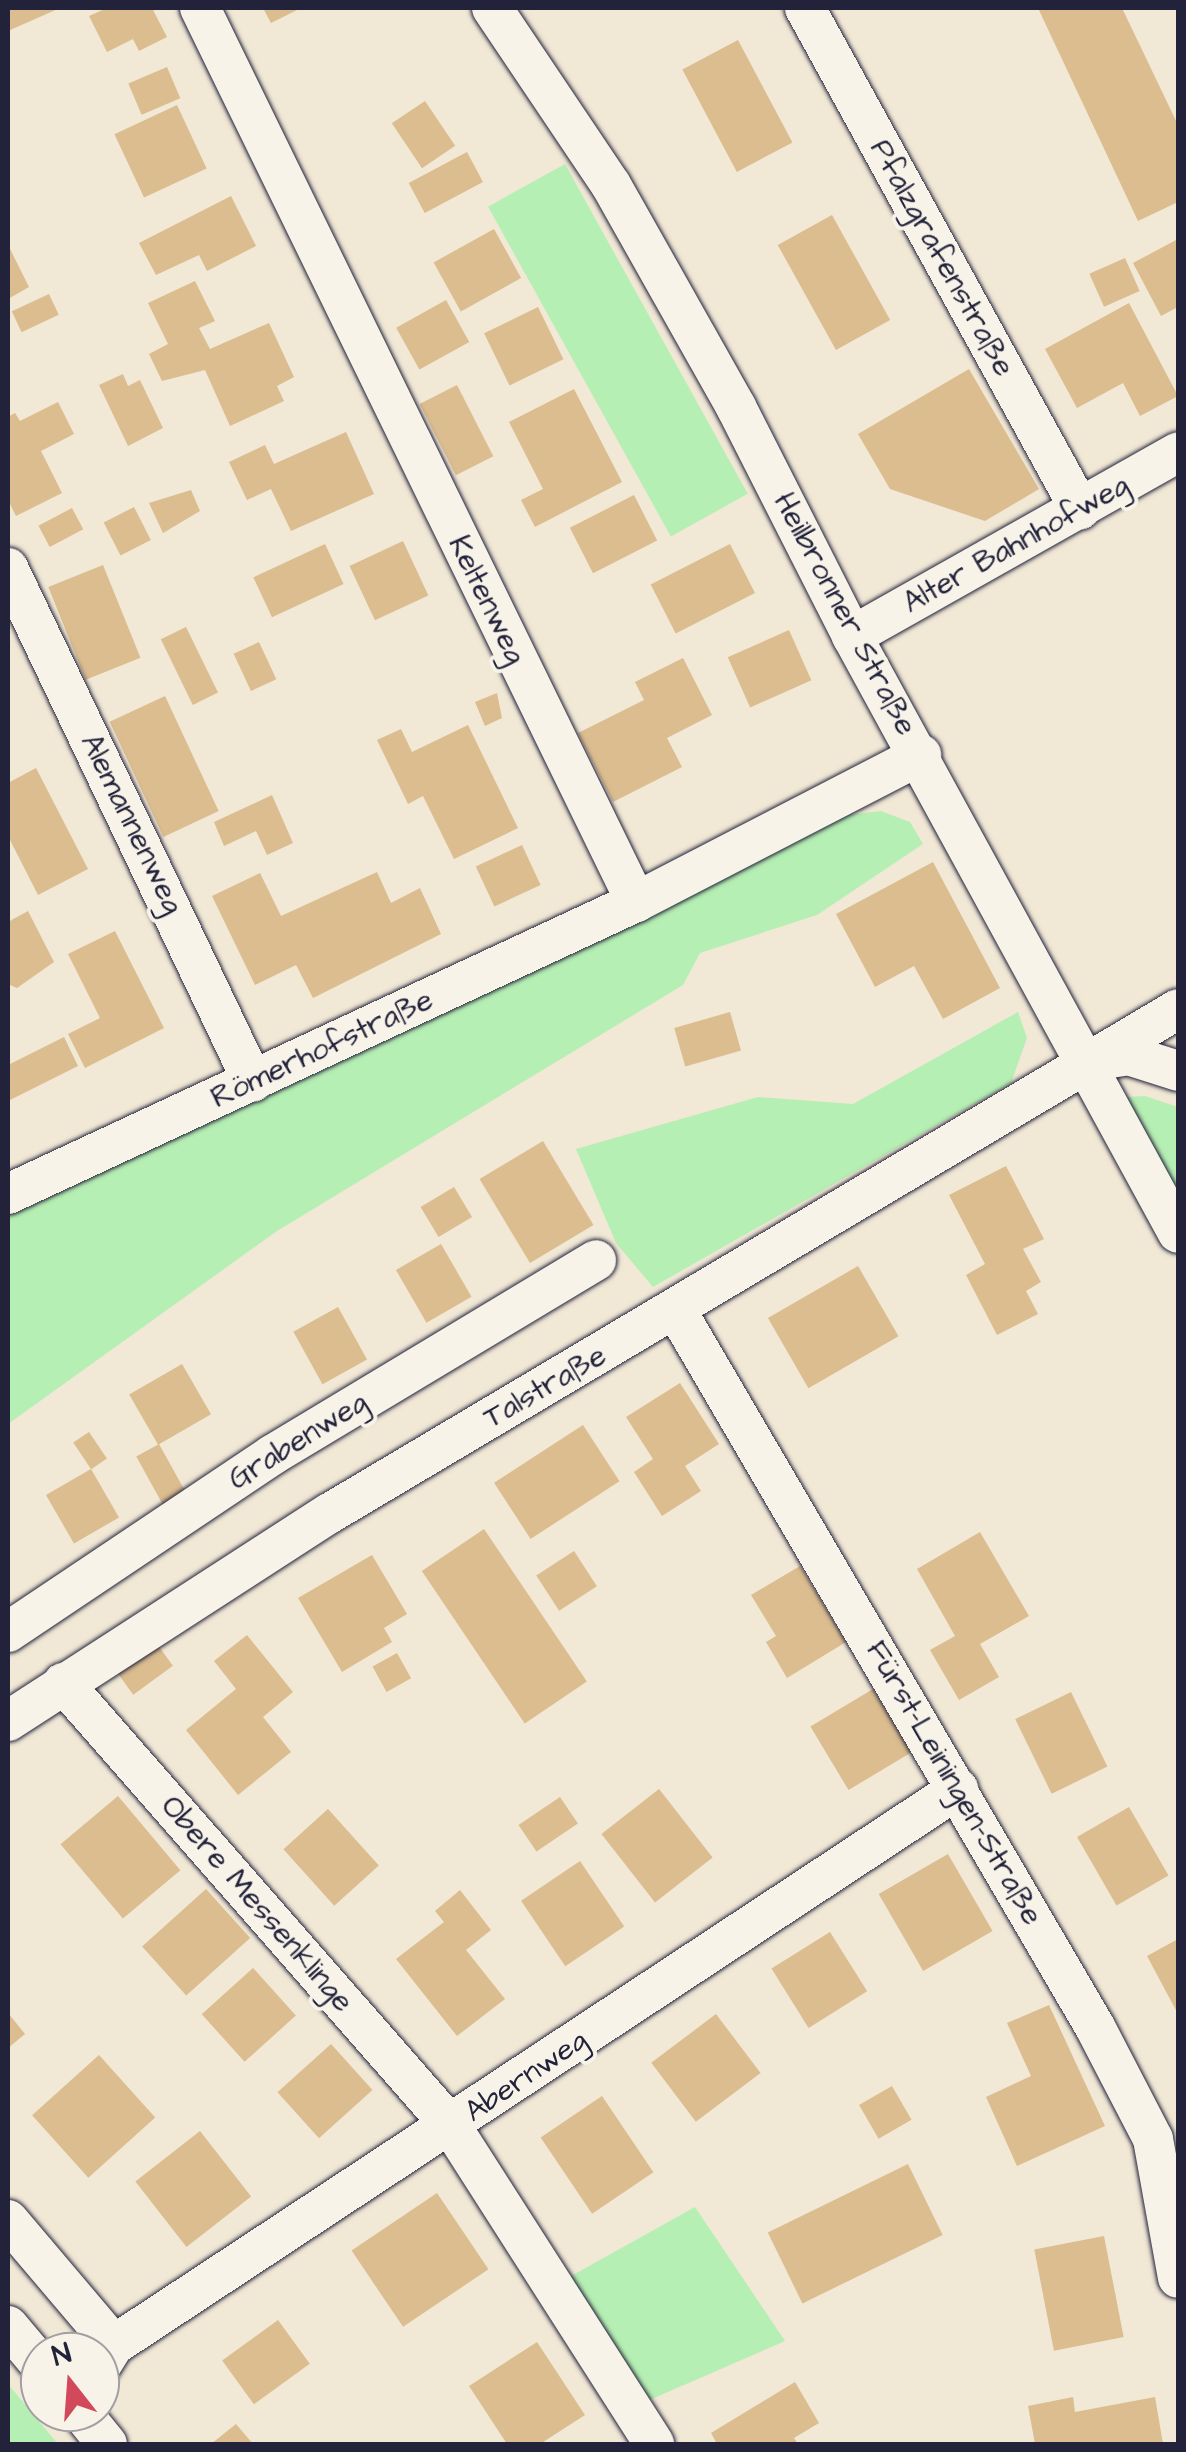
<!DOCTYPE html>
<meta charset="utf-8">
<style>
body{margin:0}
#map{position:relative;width:1186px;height:2452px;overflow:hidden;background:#f1e8d6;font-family:"Architects Daughter",sans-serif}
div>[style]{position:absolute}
.green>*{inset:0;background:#b6efb3;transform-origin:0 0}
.building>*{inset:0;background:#dbbd8f;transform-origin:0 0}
.roads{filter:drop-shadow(0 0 2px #22223b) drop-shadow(0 0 2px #22223b)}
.minor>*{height:40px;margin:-20px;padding:0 20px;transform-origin:20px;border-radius:20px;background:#f7f3e8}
span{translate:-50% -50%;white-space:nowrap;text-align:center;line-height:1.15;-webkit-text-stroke:8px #f7f3e8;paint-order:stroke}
.street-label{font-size:30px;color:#22223b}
.frame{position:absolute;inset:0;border:10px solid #22223b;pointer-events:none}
.north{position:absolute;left:20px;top:2332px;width:100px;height:100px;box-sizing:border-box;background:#f7f3e8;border:2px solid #a29fa3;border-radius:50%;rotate:343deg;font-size:28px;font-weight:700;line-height:40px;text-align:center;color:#22223b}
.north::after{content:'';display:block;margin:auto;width:35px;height:45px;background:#d1495b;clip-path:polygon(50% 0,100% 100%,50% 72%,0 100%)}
</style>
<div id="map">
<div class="green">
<div style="left:565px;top:164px;width:377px;height:88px;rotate:61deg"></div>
<div style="clip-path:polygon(881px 811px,910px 822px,923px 844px,817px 915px,700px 953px,683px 985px,277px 1231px,8px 1424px,8px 1210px,839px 816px)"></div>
<div style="clip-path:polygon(1018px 1012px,1027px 1038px,1011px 1083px,653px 1287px,616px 1243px,576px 1149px,758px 1097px,853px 1104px)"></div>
<div style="clip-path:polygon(1145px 1096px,1178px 1107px,1178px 1195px,1125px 1097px)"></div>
<div style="clip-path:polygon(695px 2207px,785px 2341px,631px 2408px,555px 2285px)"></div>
<div style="clip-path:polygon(8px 2384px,58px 2444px,8px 2444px)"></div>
</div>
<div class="building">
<div style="clip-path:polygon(8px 8px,60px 8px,8px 31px)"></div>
<div style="clip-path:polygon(107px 8px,152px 8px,167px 37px,139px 51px,133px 39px,107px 52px,89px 16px)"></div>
<div style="clip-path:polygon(263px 8px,301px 8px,271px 23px)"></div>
<div style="clip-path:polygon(1038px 8px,1122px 8px,1178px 125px,1178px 202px,1138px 221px)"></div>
<div style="left:738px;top:40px;width:116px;height:63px;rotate:62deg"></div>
<div style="left:167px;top:67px;width:34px;height:42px;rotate:67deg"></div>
<div style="left:425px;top:101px;width:54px;height:40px;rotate:56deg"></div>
<div style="left:177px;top:105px;width:70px;height:69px;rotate:65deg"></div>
<div style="left:467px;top:152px;width:34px;height:66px;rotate:62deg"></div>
<div style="clip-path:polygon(231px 196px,256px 246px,207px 271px,199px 255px,156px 275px,139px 243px)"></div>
<div style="left:832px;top:215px;width:120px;height:62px;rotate:61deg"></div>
<div style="left:494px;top:229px;width:56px;height:69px;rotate:61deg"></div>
<div style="clip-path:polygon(1178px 239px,1178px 307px,1161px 316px,1133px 263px)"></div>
<div style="clip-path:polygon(8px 245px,29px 287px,8px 299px)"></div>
<div style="left:1125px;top:258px;width:36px;height:39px;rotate:66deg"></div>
<div style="clip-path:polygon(195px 281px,215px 321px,199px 328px,210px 349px,269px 323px,294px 377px,277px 386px,284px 401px,230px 426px,205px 370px,162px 381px,149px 354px,168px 344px,148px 303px)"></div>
<div style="left:49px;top:294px;width:23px;height:41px;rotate:65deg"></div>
<div style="left:446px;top:300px;width:48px;height:57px;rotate:61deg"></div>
<div style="clip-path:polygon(1129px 303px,1178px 396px,1140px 416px,1123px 383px,1077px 408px,1045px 349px)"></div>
<div style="left:538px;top:307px;width:58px;height:60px;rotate:64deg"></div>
<div style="clip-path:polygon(969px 369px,1039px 489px,985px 521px,890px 489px,858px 434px)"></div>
<div style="clip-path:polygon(123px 374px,128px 386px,140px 380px,163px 428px,128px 446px,99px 385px)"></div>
<div style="left:457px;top:385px;width:80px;height:42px;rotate:63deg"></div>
<div style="clip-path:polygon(574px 389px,622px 482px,535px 527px,521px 500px,543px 489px,509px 422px)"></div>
<div style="clip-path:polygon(58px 402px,74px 434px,41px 451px,62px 493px,16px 516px,8px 500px,8px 417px,15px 413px,20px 421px)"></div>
<div style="clip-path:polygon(346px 432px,374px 494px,291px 531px,271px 489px,247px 500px,229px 462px,265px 445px,274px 464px)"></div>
<div style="clip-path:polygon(191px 490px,200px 511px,163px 533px,149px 503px)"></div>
<div style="left:634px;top:495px;width:51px;height:72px;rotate:63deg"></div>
<div style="left:134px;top:507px;width:37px;height:34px;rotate:63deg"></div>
<div style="left:72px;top:508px;width:24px;height:38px;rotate:62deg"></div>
<div style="left:403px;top:541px;width:60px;height:59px;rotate:65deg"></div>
<div style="left:325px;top:544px;width:44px;height:79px;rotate:65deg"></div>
<div style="left:730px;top:544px;width:55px;height:89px;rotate:63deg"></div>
<div style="left:103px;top:565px;width:100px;height:59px;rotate:68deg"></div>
<div style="left:186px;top:627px;width:73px;height:28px;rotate:64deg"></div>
<div style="left:789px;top:630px;width:55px;height:67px;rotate:66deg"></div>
<div style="left:259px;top:642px;width:41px;height:28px;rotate:65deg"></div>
<div style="clip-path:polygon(683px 658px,712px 715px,667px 738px,682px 767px,613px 802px,578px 733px,644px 700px,635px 682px)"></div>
<div style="clip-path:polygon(497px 693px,502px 718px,485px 726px,475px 702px)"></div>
<div style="left:165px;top:696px;width:127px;height:61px;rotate:65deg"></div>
<div style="clip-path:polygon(468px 725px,518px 828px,454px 859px,423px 796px,408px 804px,377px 740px,401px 729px,412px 752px)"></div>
<div style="clip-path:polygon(36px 768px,88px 869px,38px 895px,8px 836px,8px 783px)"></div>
<div style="clip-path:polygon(272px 795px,293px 843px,267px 855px,256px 831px,224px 846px,214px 822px)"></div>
<div style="left:522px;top:845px;width:44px;height:51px;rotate:65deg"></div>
<div style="clip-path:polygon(933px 862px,1000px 988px,943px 1019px,914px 966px,875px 987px,836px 914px)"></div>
<div style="clip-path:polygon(377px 872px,391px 903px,420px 888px,441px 934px,313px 998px,296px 965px,255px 985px,212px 896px,260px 873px,281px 916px)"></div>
<div style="clip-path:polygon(28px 911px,54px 962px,17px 988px,8px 984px,8px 922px)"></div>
<div style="clip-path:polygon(115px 931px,164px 1028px,85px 1068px,68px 1034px,100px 1018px,68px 954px)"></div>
<div style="left:730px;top:1012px;width:40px;height:58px;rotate:74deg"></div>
<div style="clip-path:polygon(64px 1037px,78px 1066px,8px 1101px,8px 1065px)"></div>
<div style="left:543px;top:1141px;width:98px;height:74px;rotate:59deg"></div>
<div style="clip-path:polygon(1006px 1166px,1044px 1239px,1023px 1249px,1041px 1282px,1026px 1291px,1038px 1314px,997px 1335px,966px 1275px,985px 1264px,949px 1195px)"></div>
<div style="left:454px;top:1187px;width:35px;height:39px;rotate:59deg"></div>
<div style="left:441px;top:1244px;width:61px;height:52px;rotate:60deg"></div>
<div style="left:858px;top:1266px;width:81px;height:104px;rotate:60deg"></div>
<div style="left:338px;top:1307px;width:60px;height:51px;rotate:61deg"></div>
<div style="left:182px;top:1364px;width:58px;height:61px;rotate:60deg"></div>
<div style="clip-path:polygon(680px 1383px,719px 1444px,685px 1466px,701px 1491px,662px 1516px,634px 1472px,653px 1459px,626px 1417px)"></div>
<div style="left:583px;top:1425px;width:67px;height:106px;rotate:57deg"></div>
<div style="left:89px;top:1432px;width:32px;height:19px;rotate:56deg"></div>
<div style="left:159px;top:1444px;width:56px;height:26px;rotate:61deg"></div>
<div style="left:91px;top:1469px;width:56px;height:52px;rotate:60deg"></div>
<div style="left:484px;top:1529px;width:184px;height:75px;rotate:56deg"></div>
<div style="clip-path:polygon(980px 1532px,1029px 1616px,980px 1644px,999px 1677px,959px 1700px,930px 1650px,955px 1636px,917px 1569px)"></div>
<div style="left:574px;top:1551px;width:42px;height:45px;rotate:57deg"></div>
<div style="clip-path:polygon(372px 1555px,407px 1614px,384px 1628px,392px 1642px,342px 1672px,298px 1598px)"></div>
<div style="clip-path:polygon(800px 1566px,846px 1642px,787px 1678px,766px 1642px,776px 1636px,751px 1595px)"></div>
<div style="clip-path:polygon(247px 1635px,293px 1692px,263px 1717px,291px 1752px,238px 1795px,186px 1730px,236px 1689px,214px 1661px)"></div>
<div style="left:157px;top:1644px;width:27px;height:49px;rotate:54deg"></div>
<div style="left:397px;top:1653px;width:29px;height:28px;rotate:61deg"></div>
<div style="left:873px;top:1689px;width:74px;height:73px;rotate:59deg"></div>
<div style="left:1071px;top:1692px;width:83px;height:62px;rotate:64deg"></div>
<div style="left:659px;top:1789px;width:87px;height:73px;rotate:52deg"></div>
<div style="left:118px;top:1796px;width:97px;height:75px;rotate:50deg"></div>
<div style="left:560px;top:1797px;width:32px;height:50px;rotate:56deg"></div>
<div style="left:1129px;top:1807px;width:79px;height:60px;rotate:60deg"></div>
<div style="left:328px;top:1809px;width:76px;height:60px;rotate:48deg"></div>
<div style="left:948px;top:1854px;width:89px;height:80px;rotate:60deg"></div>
<div style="left:580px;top:1861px;width:79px;height:71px;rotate:56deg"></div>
<div style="left:206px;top:1889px;width:66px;height:86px;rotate:48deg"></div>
<div style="clip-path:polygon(460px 1890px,491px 1930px,466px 1950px,505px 1999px,457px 2036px,396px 1959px,444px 1922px,435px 1911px)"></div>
<div style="left:830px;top:1932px;width:70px;height:69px;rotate:58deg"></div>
<div style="clip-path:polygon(1178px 1939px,1178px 2014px,1147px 1956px)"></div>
<div style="left:253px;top:1968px;width:64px;height:69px;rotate:48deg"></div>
<div style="clip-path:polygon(1049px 2005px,1105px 2126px,1017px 2166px,986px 2097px,1031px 2076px,1007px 2023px)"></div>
<div style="clip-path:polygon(8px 2013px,25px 2034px,8px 2048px)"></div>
<div style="left:716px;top:2014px;width:74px;height:81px;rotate:53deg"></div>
<div style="left:331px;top:2044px;width:62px;height:72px;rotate:48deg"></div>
<div style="left:99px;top:2055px;width:84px;height:90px;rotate:48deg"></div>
<div style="left:892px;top:2086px;width:39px;height:38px;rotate:60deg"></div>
<div style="left:602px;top:2096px;width:92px;height:74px;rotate:56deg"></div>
<div style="left:200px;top:2131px;width:83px;height:82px;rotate:52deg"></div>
<div style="left:908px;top:2164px;width:79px;height:156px;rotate:64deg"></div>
<div style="left:437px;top:2193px;width:92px;height:103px;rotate:56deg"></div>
<div style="left:1104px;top:2236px;width:103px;height:71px;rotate:79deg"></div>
<div style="left:278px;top:2320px;width:54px;height:69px;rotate:54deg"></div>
<div style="clip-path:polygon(537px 2342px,585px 2415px,540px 2444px,507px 2444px,469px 2386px)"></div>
<div style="clip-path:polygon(795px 2382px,819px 2423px,794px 2438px,798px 2444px,717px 2444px,711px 2433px)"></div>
<div style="clip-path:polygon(1073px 2397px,1075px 2412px,1155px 2397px,1163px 2444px,1035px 2444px,1028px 2406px)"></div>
<div style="clip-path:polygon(236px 2424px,253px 2444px,211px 2444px)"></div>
</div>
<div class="roads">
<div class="minor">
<div style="left:200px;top:8px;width:995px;rotate:64deg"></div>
<div style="left:492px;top:8px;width:213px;rotate:56.1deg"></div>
<div style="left:611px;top:185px;width:255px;rotate:60.6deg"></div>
<div style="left:736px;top:407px;width:257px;rotate:63.1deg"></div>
<div style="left:852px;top:636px;width:680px;rotate:61.36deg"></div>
<div style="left:805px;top:8px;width:572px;rotate:61.24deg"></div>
<div style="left:8px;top:568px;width:569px;rotate:64.52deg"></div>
<div style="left:852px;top:636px;width:374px;rotate:-29.4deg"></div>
<div style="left:1092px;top:1061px;width:36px;rotate:-9deg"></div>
<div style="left:1128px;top:1055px;width:52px;rotate:17.7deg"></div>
<div style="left:8px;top:1194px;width:693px;rotate:-24.94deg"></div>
<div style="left:636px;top:902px;width:321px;rotate:-27.3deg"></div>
<div style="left:676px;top:1310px;width:830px;rotate:59.7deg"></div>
<div style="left:1095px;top:2027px;width:126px;rotate:62.6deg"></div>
<div style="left:1153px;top:2139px;width:141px;rotate:79.8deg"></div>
<div style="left:8px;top:1632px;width:318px;rotate:-33.8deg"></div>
<div style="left:272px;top:1455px;width:378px;rotate:-31deg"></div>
<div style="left:63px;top:1683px;width:589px;rotate:48.79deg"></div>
<div style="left:451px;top:2126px;width:377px;rotate:57.4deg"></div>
<div style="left:8px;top:1721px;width:383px;rotate:-32.9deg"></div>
<div style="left:330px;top:1513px;width:986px;rotate:-30.72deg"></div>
<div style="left:8px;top:2220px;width:164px;rotate:49.7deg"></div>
<div style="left:8px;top:2326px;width:50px;rotate:49.9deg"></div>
<div style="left:100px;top:2367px;width:26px;rotate:-58deg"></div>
<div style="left:114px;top:2345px;width:1011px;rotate:-33.38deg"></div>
<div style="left:81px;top:2412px;width:41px;rotate:50.9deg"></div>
</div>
</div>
<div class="street-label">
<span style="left:942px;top:258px;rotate:61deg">Pfalzgrafenstraße</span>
<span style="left:1016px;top:544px;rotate:-29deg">Alter Bahnhofweg</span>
<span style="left:487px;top:600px;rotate:64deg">Keltenweg</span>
<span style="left:845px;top:614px;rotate:62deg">Heilbronner Straße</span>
<span style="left:132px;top:824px;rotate:64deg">Alemannenweg</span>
<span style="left:322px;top:1049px;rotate:-25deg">Römerhofstraße</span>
<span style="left:545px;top:1387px;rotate:-30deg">Talstraße</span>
<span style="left:298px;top:1441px;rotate:-32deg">Grabenweg</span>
<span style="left:954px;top:1783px;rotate:60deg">Fürst-Leiningen-Straße</span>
<span style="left:257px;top:1904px;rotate:49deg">Obere Messenklinge</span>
<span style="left:526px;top:2076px;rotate:-34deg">Abernweg</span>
</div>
<div class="frame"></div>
<div class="north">N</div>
</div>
